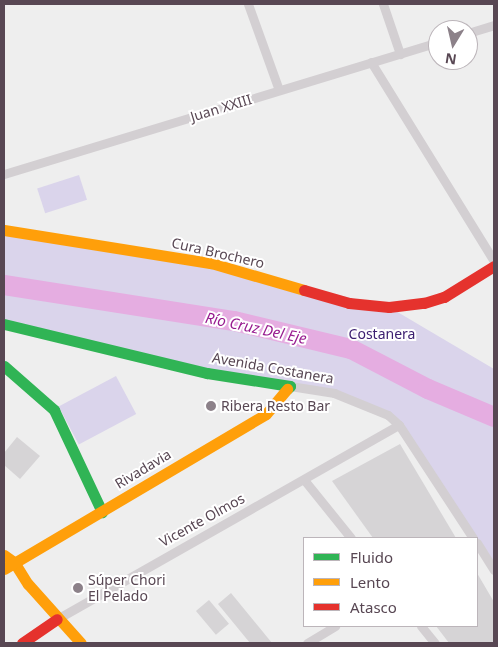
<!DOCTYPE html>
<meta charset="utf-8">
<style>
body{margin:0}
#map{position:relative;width:498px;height:647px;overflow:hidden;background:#eee;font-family:"Noto Sans",sans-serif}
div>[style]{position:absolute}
.green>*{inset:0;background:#dad4eb;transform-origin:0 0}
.river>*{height:20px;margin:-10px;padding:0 10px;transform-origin:10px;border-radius:10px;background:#e5ade1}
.building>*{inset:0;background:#d6d4d6;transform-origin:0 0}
.street>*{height:9px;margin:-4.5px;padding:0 4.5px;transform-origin:4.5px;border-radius:4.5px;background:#d3cfd2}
.fast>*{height:11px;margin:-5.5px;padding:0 5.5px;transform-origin:5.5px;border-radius:5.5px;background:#30b455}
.slow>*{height:11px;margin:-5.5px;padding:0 5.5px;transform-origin:5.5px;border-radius:5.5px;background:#ff9f0a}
.jam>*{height:11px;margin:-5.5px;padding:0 5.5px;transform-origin:5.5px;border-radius:5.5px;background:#e5322d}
.dots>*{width:14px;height:14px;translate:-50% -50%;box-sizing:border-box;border:2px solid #fff;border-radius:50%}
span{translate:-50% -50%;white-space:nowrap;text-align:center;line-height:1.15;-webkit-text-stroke:4px #fff;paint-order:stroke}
.street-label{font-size:14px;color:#584753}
.park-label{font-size:14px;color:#3d2071}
.poi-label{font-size:14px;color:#584753}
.left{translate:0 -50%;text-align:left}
.water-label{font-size:15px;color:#971b8f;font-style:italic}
.frame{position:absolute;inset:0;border:5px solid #584753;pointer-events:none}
.legend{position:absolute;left:303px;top:537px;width:175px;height:90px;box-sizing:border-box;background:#fff;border:1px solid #bcb5ba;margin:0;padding:6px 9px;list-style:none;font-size:15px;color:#584753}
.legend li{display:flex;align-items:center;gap:10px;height:25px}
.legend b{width:25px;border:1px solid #bcb5ba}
.north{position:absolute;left:428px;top:20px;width:50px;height:50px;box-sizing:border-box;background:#fff;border:1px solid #bcb5ba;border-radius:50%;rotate:189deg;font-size:14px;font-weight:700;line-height:20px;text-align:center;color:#584753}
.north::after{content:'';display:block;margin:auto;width:18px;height:22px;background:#8c8189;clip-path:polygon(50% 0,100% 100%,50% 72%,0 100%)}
</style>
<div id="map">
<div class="green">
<div style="left:79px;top:175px;width:26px;height:44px;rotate:72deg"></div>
<div style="clip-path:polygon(evenodd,4px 230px,186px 259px,389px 307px,494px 369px,494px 570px,399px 425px,357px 401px,4px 324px,4px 230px,53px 293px,234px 321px,336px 345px,53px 293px)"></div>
<div style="left:116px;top:376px;width:43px;height:65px;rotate:62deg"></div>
</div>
<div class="river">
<div style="left:4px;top:285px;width:233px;rotate:8.9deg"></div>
<div style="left:234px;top:321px;width:120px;rotate:13.5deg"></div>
<div style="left:351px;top:349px;width:87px;rotate:27.5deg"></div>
<div style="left:428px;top:389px;width:72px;rotate:23deg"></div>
</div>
<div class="building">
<div style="clip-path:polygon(17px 437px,40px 456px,20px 479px,4px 465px,4px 453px)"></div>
<div style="clip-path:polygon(400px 444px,456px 538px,373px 538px,332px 481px)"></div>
<div style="clip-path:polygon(477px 573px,494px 602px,494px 643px,449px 643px,436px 626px,477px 626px)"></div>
<div style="clip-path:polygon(231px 593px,272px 643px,250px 643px,218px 604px)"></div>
<div style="left:209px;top:600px;width:31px;height:17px;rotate:50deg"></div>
</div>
<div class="street">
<div style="left:248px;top:4px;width:91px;rotate:70.2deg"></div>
<div style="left:383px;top:4px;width:53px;rotate:71.2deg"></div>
<div style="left:468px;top:33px;width:27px;rotate:-17deg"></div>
<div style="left:371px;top:62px;width:234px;rotate:58.3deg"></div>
<div style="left:4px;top:174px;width:454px;rotate:-16.9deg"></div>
<div style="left:290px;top:386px;width:45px;rotate:9deg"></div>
<div style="left:334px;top:393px;width:58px;rotate:22.2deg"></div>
<div style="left:388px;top:415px;width:15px;rotate:42deg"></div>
<div style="left:399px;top:425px;width:135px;rotate:56.8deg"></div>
<div style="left:305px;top:481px;width:73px;rotate:51.1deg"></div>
<div style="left:477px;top:543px;width:32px;rotate:58deg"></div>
<div style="left:57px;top:619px;width:393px;rotate:-29.6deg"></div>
<div style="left:421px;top:626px;width:22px;rotate:51deg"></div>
<div style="left:307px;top:643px;width:33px;rotate:-31deg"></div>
</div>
<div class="fast">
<div style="left:4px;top:324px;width:209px;rotate:13.6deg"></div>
<div style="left:207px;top:373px;width:84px;rotate:8.9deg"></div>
<div style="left:290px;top:386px;width:4px;rotate:135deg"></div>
<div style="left:4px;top:366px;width:67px;rotate:41.3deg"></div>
<div style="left:54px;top:410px;width:113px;rotate:64.8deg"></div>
</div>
<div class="slow">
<div style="left:4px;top:230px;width:210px;rotate:9.1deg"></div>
<div style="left:211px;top:263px;width:97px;rotate:16.2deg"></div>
<div style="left:4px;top:555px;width:12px;rotate:35deg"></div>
<div style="left:14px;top:562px;width:26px;rotate:58deg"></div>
<div style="left:28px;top:584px;width:79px;rotate:48.1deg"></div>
<div style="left:4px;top:569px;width:304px;rotate:-30.6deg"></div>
<div style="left:266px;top:414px;width:33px;rotate:-50deg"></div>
</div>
<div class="jam">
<div style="left:304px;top:290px;width:47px;rotate:16.1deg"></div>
<div style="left:349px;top:303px;width:40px;rotate:5.7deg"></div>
<div style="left:389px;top:307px;width:35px;rotate:-7deg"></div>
<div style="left:424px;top:303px;width:21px;rotate:-17deg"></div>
<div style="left:444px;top:297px;width:59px;rotate:-31.8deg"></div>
<div style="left:22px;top:643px;width:42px;rotate:-34.4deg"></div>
</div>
<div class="dots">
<div style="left:211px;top:406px;background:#8c8189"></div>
<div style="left:78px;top:588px;background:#8c8189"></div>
</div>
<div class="street-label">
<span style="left:221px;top:108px;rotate:-17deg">Juan XXIII</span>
<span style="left:218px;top:253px;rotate:13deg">Cura Brochero</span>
<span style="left:273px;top:368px;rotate:10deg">Avenida Costanera</span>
<span style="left:143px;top:469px;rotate:-31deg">Rivadavia</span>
<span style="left:202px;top:520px;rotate:-29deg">Vicente Olmos</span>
</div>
<div class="park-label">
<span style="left:382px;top:334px">Costanera</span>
</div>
<div class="poi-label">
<span class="left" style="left:221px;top:406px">Ribera Resto Bar</span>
<span class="left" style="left:88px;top:588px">Súper Chori<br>El Pelado</span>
</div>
<div class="water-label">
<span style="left:256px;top:328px;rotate:12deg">Río Cruz Del Eje</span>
</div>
<div class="frame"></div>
<ul class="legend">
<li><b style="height:6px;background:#30b455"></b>Fluido</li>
<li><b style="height:6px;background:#ff9f0a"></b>Lento</li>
<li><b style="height:6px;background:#e5322d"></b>Atasco</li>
</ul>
<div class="north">N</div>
</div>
